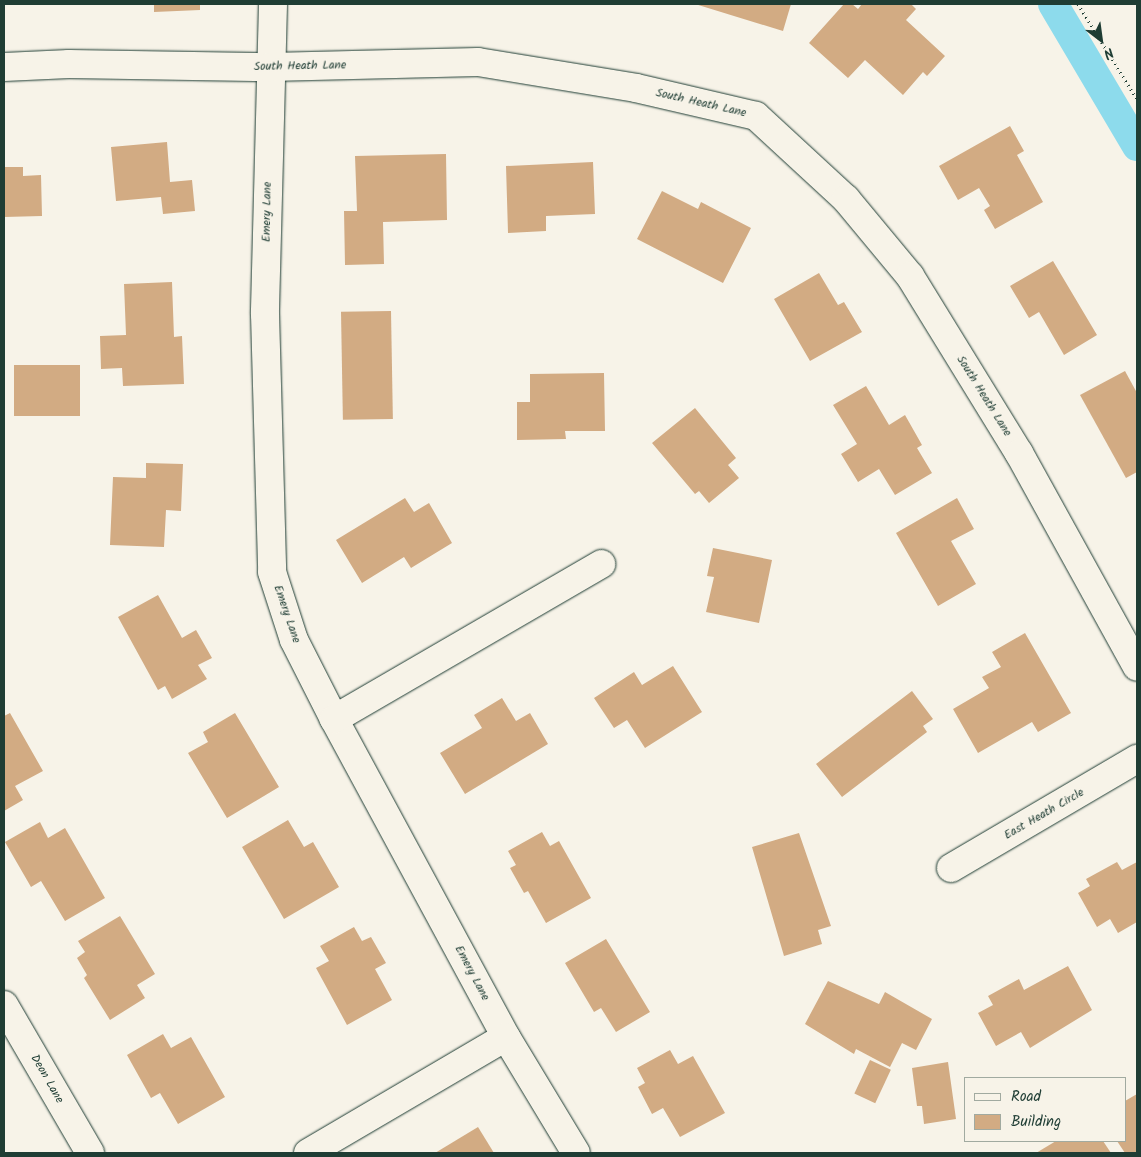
<!DOCTYPE html>
<style>
body{margin:0}
#map{position:relative;width:1141px;height:1157px;overflow:hidden;background:#f7f3e8;font-family:Kalam,sans-serif}
div>[style]{position:absolute}
.canal>*{height:30px;margin:-15px;padding:0 15px;transform-origin:15px;border-radius:15px;background:#8ddbec}
.building>*{inset:0;background:#d2ab83;transform-origin:0 0}
.path>*{height:3px;margin-top:-1.5px;transform-origin:0;background:repeating-linear-gradient(90deg,#1f3d34 0 1px,transparent 0 5px)}
.roads{filter:drop-shadow(0 0 1px #1f3d34) drop-shadow(0 0 1px #1f3d34)}
.minor>*{height:28px;margin:-14px;padding:0 14px;transform-origin:14px;border-radius:14px;background:#f7f3e8}
span{translate:-50% -50%;white-space:nowrap;text-align:center;line-height:1.15;-webkit-text-stroke:4px #f7f3e8;paint-order:stroke}
.street-label{font-size:12px;color:#1f3d34}
.frame{position:absolute;inset:0;border:5px solid #1f3d34;pointer-events:none}
.legend{position:absolute;left:964px;top:1077px;width:162px;height:65px;box-sizing:border-box;background:#f7f3e8;border:1px solid #a1aaa0;margin:0;padding:6px 9px;list-style:none;font-size:15px;color:#1f3d34}
.legend li{display:flex;align-items:center;gap:10px;height:25px}
.legend b{width:25px;border:1px solid #a1aaa0}
.north{position:absolute;left:1076px;top:15px;width:50px;height:50px;-webkit-text-stroke:4px #f7f3e8;paint-order:stroke;rotate:150deg;font-size:14px;font-weight:700;line-height:20px;text-align:center;color:#1f3d34}
.north::after{content:'';display:block;margin:auto;width:18px;height:22px;background:#1f3d34;clip-path:polygon(50% 0,100% 100%,50% 72%,0 100%)}
</style>
<div id="map">
<div class="canal">
<div style="left:1053px;top:4px;width:165px;rotate:59.4deg"></div>
</div>
<div class="building">
<div style="clip-path:polygon(154px 4px,200px 4px,200px 10px,154px 12px)"></div>
<div style="clip-path:polygon(695px 4px,791px 4px,783px 31px)"></div>
<div style="clip-path:polygon(844px 4px,852px 4px,858px 9px,862px 4px,911px 4px,916px 9px,906px 20px,945px 56px,927px 76px,923px 72px,903px 95px,865px 60px,848px 78px,809px 43px)"></div>
<div style="clip-path:polygon(1010px 126px,1024px 151px,1017px 155px,1043px 202px,995px 229px,984px 210px,990px 206px,979px 188px,958px 200px,939px 166px)"></div>
<div style="clip-path:polygon(167px 142px,170px 182px,192px 180px,195px 211px,163px 214px,161px 197px,116px 201px,111px 147px)"></div>
<div style="clip-path:polygon(446px 154px,447px 220px,383px 222px,384px 264px,345px 265px,344px 211px,357px 211px,355px 156px)"></div>
<div style="clip-path:polygon(593px 162px,595px 214px,546px 216px,546px 231px,508px 233px,506px 166px)"></div>
<div style="clip-path:polygon(4px 167px,23px 167px,23px 176px,41px 175px,42px 216px,4px 217px)"></div>
<div style="clip-path:polygon(662px 191px,698px 209px,701px 202px,751px 228px,723px 283px,637px 239px)"></div>
<div style="clip-path:polygon(1053px 261px,1097px 335px,1064px 355px,1039px 312px,1029px 318px,1010px 286px)"></div>
<div style="clip-path:polygon(819px 273px,838px 305px,844px 302px,862px 332px,810px 361px,774px 299px)"></div>
<div style="clip-path:polygon(172px 282px,174px 337px,182px 336px,184px 384px,123px 386px,122px 368px,101px 369px,100px 336px,126px 335px,124px 284px)"></div>
<div style="left:391px;top:311px;width:108px;height:50px;rotate:89deg"></div>
<div style="left:14px;top:365px;width:66px;height:51px"></div>
<div style="clip-path:polygon(1125px 371px,1137px 393px,1137px 472px,1126px 478px,1080px 395px)"></div>
<div style="clip-path:polygon(604px 373px,605px 431px,565px 431px,566px 439px,517px 440px,517px 402px,530px 402px,530px 374px)"></div>
<div style="clip-path:polygon(866px 386px,889px 425px,905px 415px,922px 445px,917px 448px,932px 473px,895px 495px,879px 469px,858px 482px,841px 454px,857px 444px,833px 405px)"></div>
<div style="clip-path:polygon(695px 408px,736px 458px,728px 465px,739px 478px,709px 503px,699px 491px,695px 494px,652px 443px)"></div>
<div style="clip-path:polygon(146px 463px,183px 464px,181px 511px,166px 510px,164px 547px,110px 545px,113px 477px,146px 478px)"></div>
<div style="clip-path:polygon(405px 498px,414px 512px,429px 503px,452px 543px,411px 568px,404px 557px,362px 583px,336px 540px)"></div>
<div style="clip-path:polygon(957px 498px,974px 529px,951px 541px,976px 584px,938px 606px,896px 533px)"></div>
<div style="clip-path:polygon(713px 548px,772px 560px,759px 623px,706px 612px,714px 577px,707px 576px)"></div>
<div style="clip-path:polygon(158px 595px,182px 638px,196px 630px,212px 658px,198px 665px,207px 679px,172px 699px,165px 686px,158px 690px,118px 617px)"></div>
<div style="clip-path:polygon(1025px 633px,1071px 713px,1038px 732px,1032px 722px,978px 753px,953px 709px,989px 688px,982px 677px,1001px 667px,992px 652px)"></div>
<div style="clip-path:polygon(673px 666px,702px 712px,645px 748px,627px 720px,614px 728px,594px 698px,634px 672px,642px 685px)"></div>
<div style="clip-path:polygon(912px 691px,933px 719px,923px 726px,927px 732px,842px 797px,816px 764px)"></div>
<div style="clip-path:polygon(502px 698px,516px 721px,530px 713px,548px 744px,465px 794px,440px 753px,482px 728px,474px 715px)"></div>
<div style="clip-path:polygon(10px 713px,43px 771px,15px 786px,23px 800px,4px 811px,4px 716px)"></div>
<div style="clip-path:polygon(235px 713px,279px 787px,227px 818px,188px 753px,208px 742px,203px 732px)"></div>
<div style="clip-path:polygon(288px 820px,304px 847px,313px 842px,339px 887px,284px 919px,242px 847px)"></div>
<div style="clip-path:polygon(40px 822px,48px 838px,65px 828px,105px 898px,65px 921px,41px 881px,31px 887px,5px 842px)"></div>
<div style="clip-path:polygon(542px 832px,550px 846px,559px 841px,591px 898px,546px 923px,528px 891px,524px 893px,510px 868px,516px 865px,508px 851px)"></div>
<div style="clip-path:polygon(799px 833px,831px 926px,818px 930px,822px 944px,784px 956px,752px 847px)"></div>
<div style="clip-path:polygon(1117px 862px,1122px 870px,1137px 862px,1137px 922px,1118px 933px,1110px 919px,1097px 927px,1078px 893px,1090px 886px,1086px 879px)"></div>
<div style="clip-path:polygon(120px 916px,155px 974px,137px 985px,145px 998px,110px 1020px,84px 978px,87px 975px,77px 958px,85px 952px,78px 941px)"></div>
<div style="clip-path:polygon(354px 927px,362px 941px,371px 937px,386px 963px,375px 969px,392px 1000px,347px 1025px,316px 968px,329px 961px,320px 946px)"></div>
<div style="clip-path:polygon(606px 939px,650px 1012px,616px 1032px,601px 1008px,594px 1012px,565px 963px)"></div>
<div style="clip-path:polygon(1068px 966px,1092px 1010px,1030px 1048px,1021px 1032px,996px 1046px,978px 1013px,993px 1005px,988px 996px,1019px 979px,1024px 990px)"></div>
<div style="clip-path:polygon(828px 981px,879px 1004px,885px 992px,932px 1019px,916px 1050px,902px 1043px,890px 1067px,856px 1049px,854px 1054px,805px 1024px)"></div>
<div style="clip-path:polygon(163px 1034px,171px 1048px,191px 1037px,225px 1097px,178px 1124px,160px 1093px,151px 1098px,127px 1055px)"></div>
<div style="clip-path:polygon(670px 1050px,678px 1064px,693px 1056px,725px 1113px,680px 1137px,663px 1108px,652px 1114px,638px 1087px,645px 1083px,637px 1068px)"></div>
<div style="left:870px;top:1060px;width:23px;height:37px;rotate:25deg"></div>
<div style="clip-path:polygon(948px 1062px,956px 1119px,924px 1124px,922px 1106px,917px 1106px,912px 1068px)"></div>
<div style="clip-path:polygon(1137px 1094px,1137px 1153px,1125px 1153px,1117px 1141px,1125px 1141px,1125px 1101px)"></div>
<div style="clip-path:polygon(478px 1127px,494px 1153px,435px 1153px)"></div>
<div style="clip-path:polygon(1056px 1141px,1103px 1141px,1111px 1153px,1036px 1153px)"></div>
</div>
<div class="path">
<div style="left:1078px;top:4px;width:112px;rotate:58.2deg"></div>
</div>
<div class="roads">
<div class="minor">
<div style="left:273px;top:4px;width:310px;rotate:91.5deg"></div>
<div style="left:265px;top:314px;width:258px;rotate:88.4deg"></div>
<div style="left:272px;top:572px;width:71px;rotate:72.1deg"></div>
<div style="left:294px;top:640px;width:89px;rotate:63.1deg"></div>
<div style="left:334px;top:719px;width:362px;rotate:61.6deg"></div>
<div style="left:506px;top:1037px;width:135px;rotate:58.9deg"></div>
<div style="left:4px;top:67px;width:65px;rotate:-2.6deg"></div>
<div style="left:69px;top:64px;width:201px;rotate:0.9deg"></div>
<div style="left:270px;top:67px;width:208px;rotate:-1.4deg"></div>
<div style="left:478px;top:62px;width:160px;rotate:9.3deg"></div>
<div style="left:636px;top:88px;width:123px;rotate:13.1deg"></div>
<div style="left:756px;top:116px;width:122px;rotate:42.7deg"></div>
<div style="left:846px;top:199px;width:100px;rotate:50.3deg"></div>
<div style="left:910px;top:276px;width:208px;rotate:58.4deg"></div>
<div style="left:1019px;top:453px;width:244px;rotate:61.1deg"></div>
<div style="left:334px;top:719px;width:309px;rotate:-30.1deg"></div>
<div style="left:951px;top:868px;width:216px;rotate:-30.4deg"></div>
<div style="left:4px;top:1005px;width:171px;rotate:59.8deg"></div>
<div style="left:308px;top:1153px;width:229px;rotate:-30.4deg"></div>
</div>
</div>
<div class="street-label">
<span style="left:300px;top:66px;rotate:-1deg">South Heath Lane</span>
<span style="left:701px;top:103px;rotate:13deg">South Heath Lane</span>
<span style="left:267px;top:212px;rotate:-89deg">Emery Lane</span>
<span style="left:984px;top:396px;rotate:58deg">South Heath Lane</span>
<span style="left:287px;top:614px;rotate:71deg">Emery Lane</span>
<span style="left:1044px;top:814px;rotate:-30deg">East Heath Circle</span>
<span style="left:472px;top:973px;rotate:62deg">Emery Lane</span>
<span style="left:47px;top:1079px;rotate:60deg">Deon Lane</span>
</div>
<div class="frame"></div>
<ul class="legend">
<li><b style="height:6px;background:#f7f3e8"></b>Road</li>
<li><b style="height:14px;background:#d2ab83"></b>Building</li>
</ul>
<div class="north">N</div>
</div>
